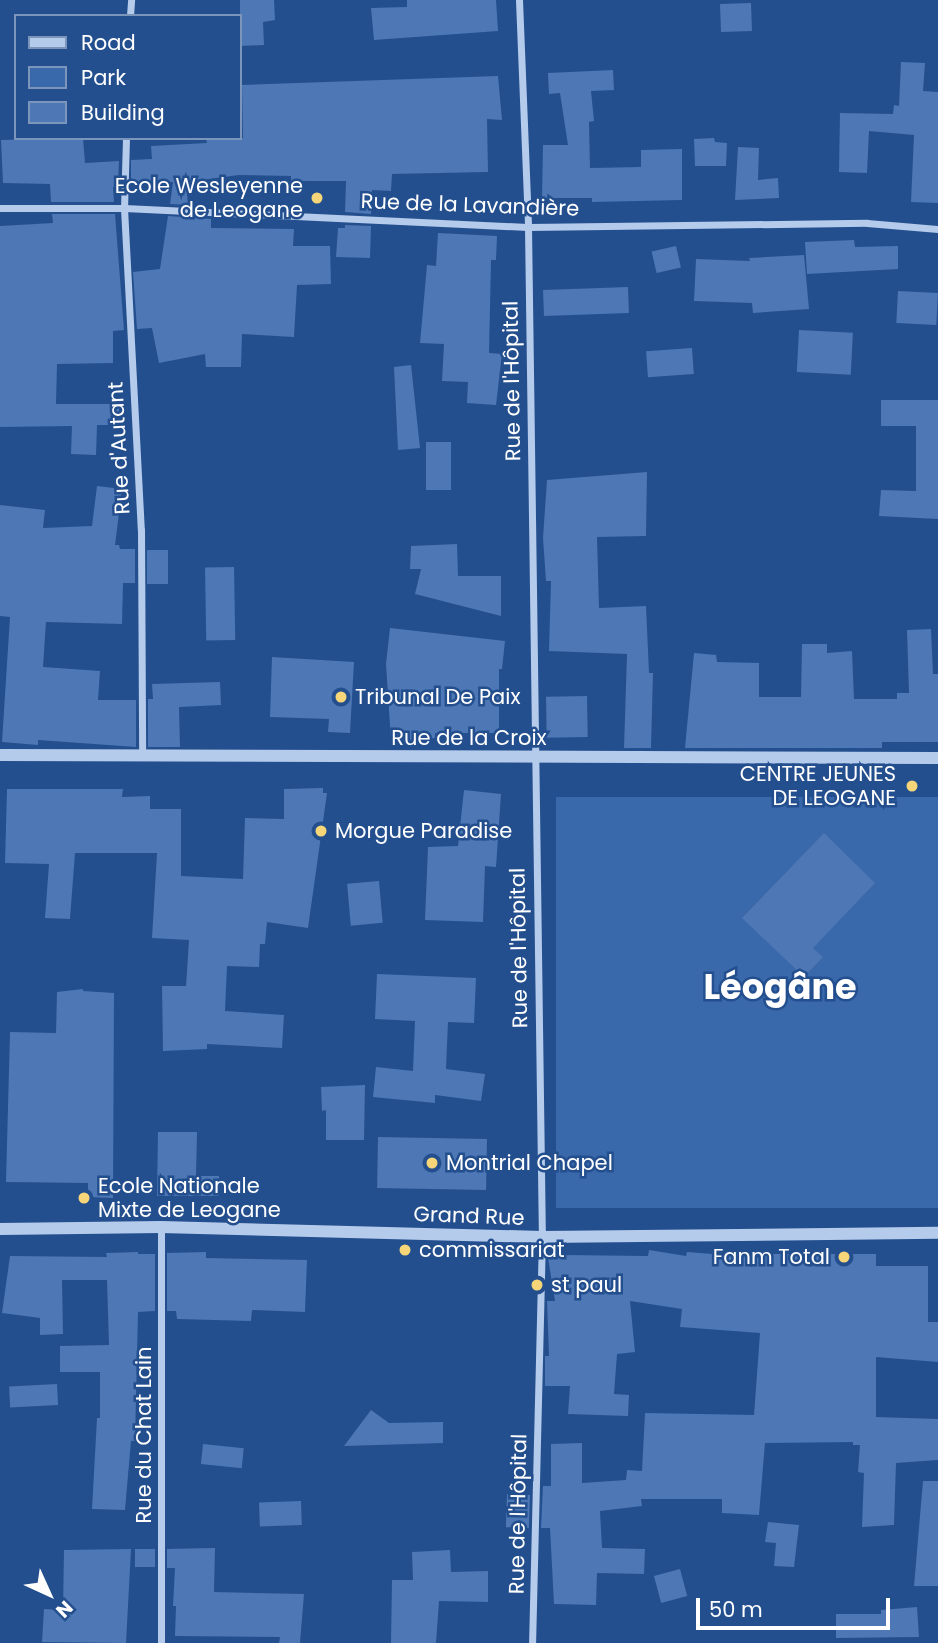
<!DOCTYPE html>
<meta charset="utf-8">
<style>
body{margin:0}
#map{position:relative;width:938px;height:1643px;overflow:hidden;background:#244f8e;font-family:Poppins,sans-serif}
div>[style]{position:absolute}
.green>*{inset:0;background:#3968ab;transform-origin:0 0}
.building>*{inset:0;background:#4d77b5;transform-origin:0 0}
.minor>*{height:7px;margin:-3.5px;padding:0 3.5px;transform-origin:3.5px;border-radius:3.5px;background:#b5cbeb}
.tertiary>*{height:12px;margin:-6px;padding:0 6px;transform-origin:6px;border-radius:6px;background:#b5cbeb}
.dots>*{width:19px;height:19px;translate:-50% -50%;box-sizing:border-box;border:4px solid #244f8e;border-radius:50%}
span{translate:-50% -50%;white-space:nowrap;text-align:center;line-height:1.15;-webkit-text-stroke:5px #244f8e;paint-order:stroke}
.poi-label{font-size:21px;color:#fff}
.right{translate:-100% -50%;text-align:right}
.left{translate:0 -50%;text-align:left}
.street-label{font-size:21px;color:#fff}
.town-label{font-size:35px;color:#fff;font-weight:700}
.legend{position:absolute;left:14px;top:14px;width:228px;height:126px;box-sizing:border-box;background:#244f8e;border:2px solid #7c95bb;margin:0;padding:9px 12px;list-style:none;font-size:21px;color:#fff}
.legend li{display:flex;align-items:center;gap:14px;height:35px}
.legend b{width:35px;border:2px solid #7c95bb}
.north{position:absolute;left:14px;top:1559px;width:70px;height:70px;-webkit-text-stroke:5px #244f8e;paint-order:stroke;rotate:135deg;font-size:19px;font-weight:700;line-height:28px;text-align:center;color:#fff}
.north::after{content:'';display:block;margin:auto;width:24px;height:32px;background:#fff;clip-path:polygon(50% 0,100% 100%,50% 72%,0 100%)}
.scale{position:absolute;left:696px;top:1598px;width:194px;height:32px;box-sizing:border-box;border:4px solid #fff;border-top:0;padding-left:9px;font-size:21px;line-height:24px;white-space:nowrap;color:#fff;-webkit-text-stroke:5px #244f8e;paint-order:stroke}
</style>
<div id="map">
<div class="green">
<div style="left:938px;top:797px;width:411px;height:382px;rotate:90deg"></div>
</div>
<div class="building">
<div style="clip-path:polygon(240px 0,274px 0,275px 20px,263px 22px,264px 45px,240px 46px)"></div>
<div style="clip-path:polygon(407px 0,496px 0,498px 31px,374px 40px,371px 8px,407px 7px)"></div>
<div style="left:751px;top:3px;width:28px;height:31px;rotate:88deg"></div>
<div style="clip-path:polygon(901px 62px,925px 63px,923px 91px,938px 92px,938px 203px,911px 202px,914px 135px,869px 131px,867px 173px,839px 172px,840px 113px,893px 114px,894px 105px,899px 106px)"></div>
<div style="clip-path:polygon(613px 70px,614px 90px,591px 91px,594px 121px,589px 122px,590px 168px,641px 167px,641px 150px,682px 149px,682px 200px,592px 202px,592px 198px,542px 198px,543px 145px,568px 145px,560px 93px,549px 94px,548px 73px)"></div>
<div style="clip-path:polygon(498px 76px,502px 120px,487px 119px,488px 172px,392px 174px,391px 191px,372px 190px,371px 214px,345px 212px,346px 181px,291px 181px,291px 176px,239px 175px,186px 182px,188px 205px,170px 204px,173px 182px,131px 184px,131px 160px,152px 159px,151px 146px,207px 143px,206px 138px,243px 138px,242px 85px)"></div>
<div style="clip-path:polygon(83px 138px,85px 163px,119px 161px,118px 187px,113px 187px,114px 202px,51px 202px,50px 184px,3px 183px,1px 140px)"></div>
<div style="clip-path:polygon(714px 138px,715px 142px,727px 143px,726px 166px,695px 166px,694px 139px)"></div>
<div style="clip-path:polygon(738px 147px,759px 148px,758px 180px,778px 178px,779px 198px,735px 200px)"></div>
<div style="clip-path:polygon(52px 214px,115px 214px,124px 330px,113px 331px,113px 363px,57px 364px,56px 404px,119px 404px,119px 425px,97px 425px,96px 455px,71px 454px,72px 426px,0 427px,0 226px,53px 223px)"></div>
<div style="clip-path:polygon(168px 216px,211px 219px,211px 228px,294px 229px,293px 246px,330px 246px,331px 284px,297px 285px,294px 337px,242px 334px,241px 367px,206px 367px,205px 354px,159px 363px,152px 328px,137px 329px,133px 272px,160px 269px)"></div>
<div style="clip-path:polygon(345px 225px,371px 226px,370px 258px,336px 257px,338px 228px,345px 228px)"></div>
<div style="clip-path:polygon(438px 233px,497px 236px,496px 260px,491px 260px,489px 353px,502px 354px,496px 405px,467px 403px,468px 382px,442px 381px,444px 344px,420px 343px,427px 265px,436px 266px)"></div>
<div style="clip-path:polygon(854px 240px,855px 247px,898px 246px,898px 269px,807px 274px,805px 242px)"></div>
<div style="left:676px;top:246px;width:22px;height:25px;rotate:77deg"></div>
<div style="clip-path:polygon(804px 255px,809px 309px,753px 313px,752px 303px,694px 301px,696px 259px,750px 261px,749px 258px)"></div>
<div style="left:628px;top:287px;width:26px;height:85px;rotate:88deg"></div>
<div style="left:898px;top:291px;width:40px;height:32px;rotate:3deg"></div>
<div style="left:799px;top:330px;width:54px;height:42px;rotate:3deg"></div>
<div style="left:692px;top:348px;width:26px;height:46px;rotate:86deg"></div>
<div style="clip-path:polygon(411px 365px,420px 448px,398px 450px,394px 367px)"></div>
<div style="clip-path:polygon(881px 400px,938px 400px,938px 519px,879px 516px,881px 490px,916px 491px,916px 426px,881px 426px)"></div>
<div style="left:426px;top:442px;width:25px;height:48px"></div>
<div style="clip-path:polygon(647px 472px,646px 536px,597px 537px,599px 608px,646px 606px,649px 673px,653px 673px,651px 748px,624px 748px,627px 654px,549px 651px,551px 581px,546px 581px,543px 538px,547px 480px)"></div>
<div style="clip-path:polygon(97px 486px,122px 489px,115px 545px,119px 545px,120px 549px,135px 549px,135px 583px,123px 583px,122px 624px,46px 622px,43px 667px,100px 671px,98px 700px,136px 700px,136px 747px,38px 740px,38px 745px,2px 742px,10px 617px,0 616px,0 505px,45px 510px,43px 528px,92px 526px)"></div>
<div style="clip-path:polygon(457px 544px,458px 576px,501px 576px,501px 616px,415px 594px,421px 569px,410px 569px,411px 546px)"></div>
<div style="left:147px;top:550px;width:21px;height:34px"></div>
<div style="left:234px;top:567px;width:73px;height:29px;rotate:89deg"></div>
<div style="clip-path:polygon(390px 628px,505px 641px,502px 669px,499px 669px,499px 733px,435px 733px,435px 738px,391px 741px,386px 664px)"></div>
<div style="clip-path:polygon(931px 629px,933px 674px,938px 674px,938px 742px,882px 742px,882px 748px,685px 748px,694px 653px,716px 655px,717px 662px,759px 663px,759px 697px,801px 697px,802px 644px,827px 644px,827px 653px,852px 651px,854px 699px,897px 699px,897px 693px,909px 693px,907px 630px)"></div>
<div style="clip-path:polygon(272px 657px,354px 662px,350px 733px,328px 732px,329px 719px,270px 717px)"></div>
<div style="clip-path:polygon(220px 682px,221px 705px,179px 707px,180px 747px,148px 747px,148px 699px,153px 699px,152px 684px)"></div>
<div style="left:587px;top:696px;width:41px;height:41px;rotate:89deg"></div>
<div style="clip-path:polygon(323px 788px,323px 793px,327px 793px,308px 928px,267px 922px,265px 944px,260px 944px,259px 967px,227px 966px,225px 1011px,284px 1015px,282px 1048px,207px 1044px,207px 1049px,163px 1051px,162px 986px,186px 986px,189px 940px,152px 938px,157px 853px,75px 853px,70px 919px,45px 918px,49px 864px,5px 863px,7px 789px,123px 789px,122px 797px,150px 796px,150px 809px,181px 809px,181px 876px,243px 879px,245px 818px,284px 819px,284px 789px)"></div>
<div style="clip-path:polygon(464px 790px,501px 794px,496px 867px,485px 866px,483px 922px,425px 920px,428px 847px,458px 846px)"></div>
<div style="clip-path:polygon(824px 833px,875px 883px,813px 948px,823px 957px,804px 977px,742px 918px)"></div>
<div style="left:379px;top:881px;width:42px;height:32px;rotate:85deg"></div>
<div style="clip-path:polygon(377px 974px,476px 978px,474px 1023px,448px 1022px,446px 1069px,485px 1074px,481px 1101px,435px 1095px,435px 1103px,373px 1097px,376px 1067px,413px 1071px,415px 1021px,375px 1019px)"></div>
<div style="clip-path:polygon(83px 989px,83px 991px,114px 993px,113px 1198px,88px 1197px,88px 1183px,6px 1182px,10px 1032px,56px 1033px,57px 992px)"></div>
<div style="clip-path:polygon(365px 1085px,364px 1140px,326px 1140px,326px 1110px,322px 1111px,321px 1087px)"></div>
<div style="clip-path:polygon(158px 1132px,197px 1132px,196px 1176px,219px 1176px,219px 1196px,157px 1196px)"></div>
<div style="left:378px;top:1137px;width:109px;height:51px;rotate:1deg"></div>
<div style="clip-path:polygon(649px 1250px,686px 1256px,687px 1252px,763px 1258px,763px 1254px,876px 1254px,876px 1266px,928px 1266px,928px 1322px,938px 1322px,938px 1362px,876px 1357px,876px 1417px,938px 1419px,938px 1460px,896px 1463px,894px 1525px,862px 1527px,864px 1473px,858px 1472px,860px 1445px,853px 1445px,853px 1442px,765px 1443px,759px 1515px,722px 1513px,722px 1499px,641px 1499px,642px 1506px,600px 1511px,602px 1548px,645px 1549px,644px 1574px,597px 1573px,596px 1605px,554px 1604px,550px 1528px,541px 1528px,543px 1486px,551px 1486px,551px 1444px,582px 1443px,582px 1483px,626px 1480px,627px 1470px,642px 1471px,645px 1413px,754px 1415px,760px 1333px,680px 1327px,682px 1309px,630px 1301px,635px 1352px,617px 1354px,614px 1394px,629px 1395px,628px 1416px,568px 1414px,570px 1386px,545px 1386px,545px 1356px,549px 1356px,547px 1301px,555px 1301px,548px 1258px,563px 1255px,648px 1256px)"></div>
<div style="clip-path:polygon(138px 1252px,138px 1254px,155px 1254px,155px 1311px,138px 1312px,135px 1441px,131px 1441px,125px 1510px,92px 1509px,97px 1418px,100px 1418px,100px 1372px,60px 1372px,60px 1346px,109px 1345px,107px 1280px,62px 1280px,63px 1334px,40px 1335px,40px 1318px,2px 1313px,10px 1256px,107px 1257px,106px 1253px)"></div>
<div style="clip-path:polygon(206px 1252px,206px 1258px,307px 1260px,305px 1312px,252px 1310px,251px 1321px,177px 1319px,176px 1311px,167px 1311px,167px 1253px)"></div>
<div style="left:57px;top:1384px;width:21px;height:48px;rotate:87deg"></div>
<div style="clip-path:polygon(371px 1410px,389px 1423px,443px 1422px,443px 1443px,344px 1446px)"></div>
<div style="left:203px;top:1444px;width:41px;height:20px;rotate:6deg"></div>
<div style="clip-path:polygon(923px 1481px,938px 1481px,938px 1586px,914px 1586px)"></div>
<div style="left:530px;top:1495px;width:33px;height:23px;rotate:92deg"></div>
<div style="left:301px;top:1501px;width:24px;height:42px;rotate:88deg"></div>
<div style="clip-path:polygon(768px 1522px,799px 1525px,794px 1567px,774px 1566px,776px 1543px,765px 1542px)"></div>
<div style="clip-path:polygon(215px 1548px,214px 1592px,304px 1594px,300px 1643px,279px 1643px,280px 1637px,175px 1636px,176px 1606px,173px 1606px,175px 1568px,167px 1568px,167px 1549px)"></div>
<div style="clip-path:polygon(131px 1549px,126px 1643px,42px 1642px,44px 1609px,63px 1610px,64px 1550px)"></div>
<div style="left:135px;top:1549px;width:20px;height:18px"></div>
<div style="clip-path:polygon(450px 1550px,451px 1572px,488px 1571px,488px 1602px,439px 1601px,436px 1643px,391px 1643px,392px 1580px,413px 1580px,412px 1552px)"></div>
<div style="left:680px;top:1569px;width:28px;height:27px;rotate:75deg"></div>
<div style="clip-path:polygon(917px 1607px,919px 1637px,836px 1638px,836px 1614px,881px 1614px,881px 1610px)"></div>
</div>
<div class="minor">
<div style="left:519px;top:0;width:227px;rotate:87.7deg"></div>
<div style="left:528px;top:227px;width:1010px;rotate:89.21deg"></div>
<div style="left:542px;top:1237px;width:406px;rotate:91.4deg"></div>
<div style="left:130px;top:16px;width:16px;rotate:-86deg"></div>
<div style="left:126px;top:138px;width:70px;rotate:91.6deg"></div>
<div style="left:124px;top:208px;width:322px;rotate:87deg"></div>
<div style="left:141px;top:530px;width:225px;rotate:89.7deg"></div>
<div style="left:0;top:208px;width:124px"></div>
<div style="left:124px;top:208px;width:404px;rotate:2.7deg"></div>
<div style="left:528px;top:227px;width:339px;rotate:-0.7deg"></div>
<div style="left:867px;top:223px;width:71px;rotate:4.8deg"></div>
<div style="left:161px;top:1227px;width:416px;rotate:90deg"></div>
</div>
<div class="tertiary">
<div style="left:0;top:755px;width:938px;rotate:0.18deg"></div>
<div style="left:0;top:1229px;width:161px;rotate:-0.7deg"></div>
<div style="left:161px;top:1227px;width:381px;rotate:1.5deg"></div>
<div style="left:542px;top:1237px;width:396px;rotate:-0.6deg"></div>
</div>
<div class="dots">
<div style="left:317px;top:198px;background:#f6d678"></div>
<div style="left:341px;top:697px;background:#f6d678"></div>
<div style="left:912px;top:786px;background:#f6d678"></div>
<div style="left:321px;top:831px;background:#f6d678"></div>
<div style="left:432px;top:1163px;background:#f6d678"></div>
<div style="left:84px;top:1198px;background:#f6d678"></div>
<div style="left:405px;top:1250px;background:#f6d678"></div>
<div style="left:844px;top:1257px;background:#f6d678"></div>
<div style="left:537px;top:1285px;background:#f6d678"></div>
</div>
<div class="poi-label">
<span class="right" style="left:303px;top:198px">Ecole Wesleyenne<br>de Leogane</span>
<span class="left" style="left:355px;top:697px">Tribunal De Paix</span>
<span class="right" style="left:896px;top:786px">CENTRE JEUNES<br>DE LEOGANE</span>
<span class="left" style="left:335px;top:831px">Morgue Paradise</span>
<span class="left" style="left:446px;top:1163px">Montrial Chapel</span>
<span class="left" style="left:98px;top:1198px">Ecole Nationale<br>Mixte de Leogane</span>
<span class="left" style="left:419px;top:1250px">commissariat</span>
<span class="right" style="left:830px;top:1257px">Fanm Total</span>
<span class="left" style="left:551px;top:1285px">st paul</span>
</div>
<div class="street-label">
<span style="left:470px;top:205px;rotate:2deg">Rue de la Lavandière</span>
<span style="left:512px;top:381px;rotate:-91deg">Rue de l'Hôpital</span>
<span style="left:119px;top:448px;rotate:-93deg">Rue d'Autant</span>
<span style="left:469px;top:738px">Rue de la Croix</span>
<span style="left:519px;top:948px;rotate:-91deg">Rue de l'Hôpital</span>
<span style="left:469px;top:1216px;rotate:2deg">Grand Rue</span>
<span style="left:144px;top:1435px;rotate:-90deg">Rue du Chat Lain</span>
<span style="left:518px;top:1514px;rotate:-89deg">Rue de l'Hôpital</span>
</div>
<div class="town-label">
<span style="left:780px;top:987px">Léogâne</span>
</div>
<ul class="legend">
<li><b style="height:9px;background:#b5cbeb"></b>Road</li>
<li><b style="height:19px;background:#3968ab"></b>Park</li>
<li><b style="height:19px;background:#4d77b5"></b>Building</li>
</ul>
<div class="north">N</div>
<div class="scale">50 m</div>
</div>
